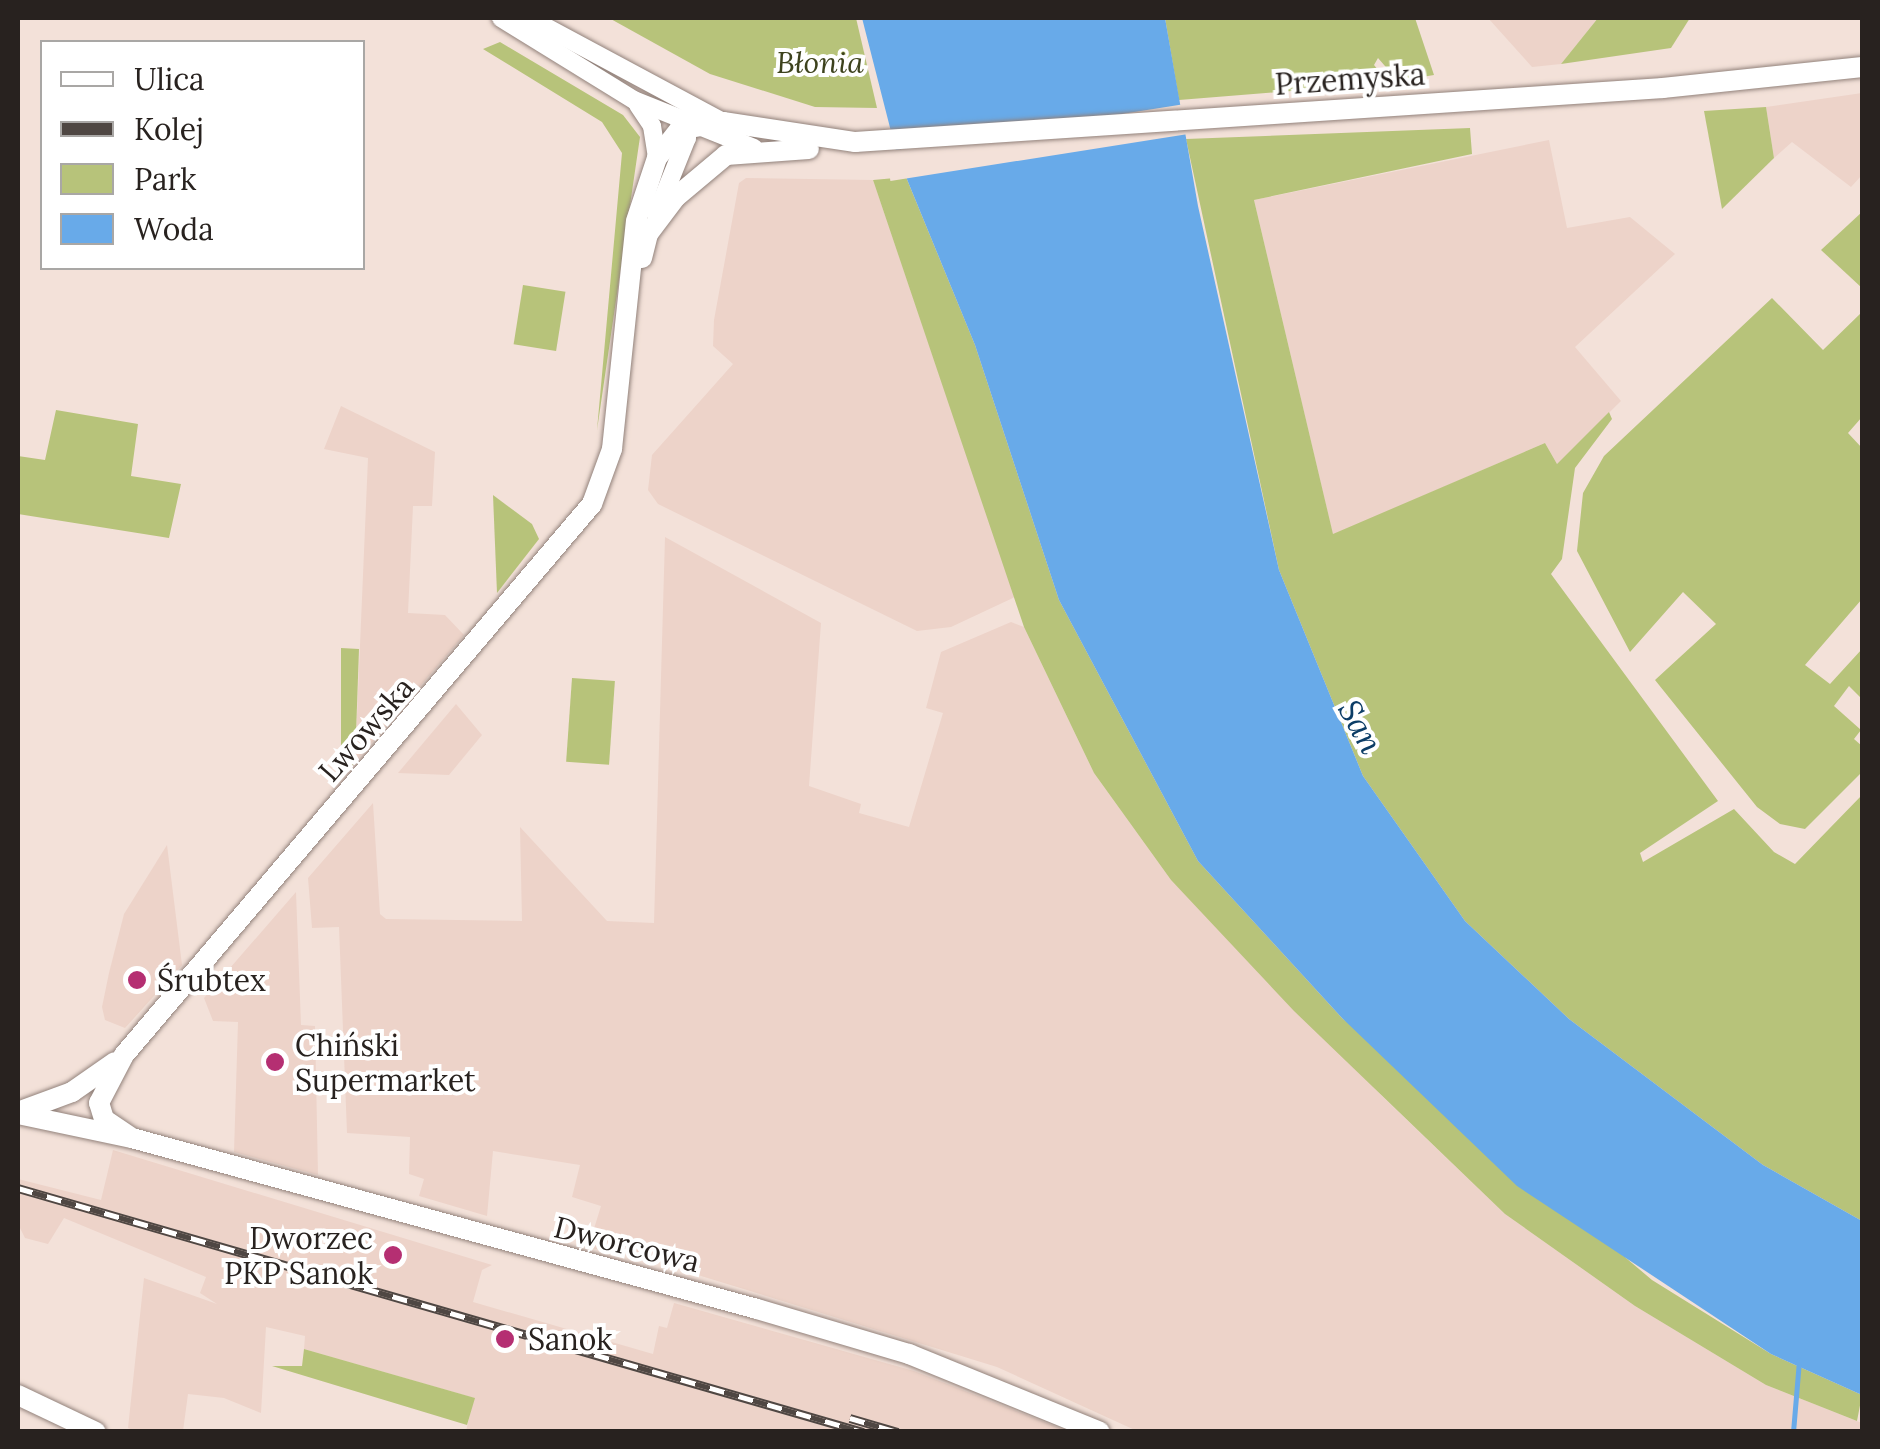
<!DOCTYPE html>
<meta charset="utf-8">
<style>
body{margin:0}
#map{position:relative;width:1880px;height:1449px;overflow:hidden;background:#f3e1d9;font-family:Lora,serif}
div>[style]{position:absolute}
.built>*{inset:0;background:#edd3c9}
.green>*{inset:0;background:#b7c37a;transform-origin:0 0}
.water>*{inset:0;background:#68aae9}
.pier>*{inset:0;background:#f3e1d9;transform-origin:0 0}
.stream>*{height:5px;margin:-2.5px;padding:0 2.5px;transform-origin:2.5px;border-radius:2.5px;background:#68aae9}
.roads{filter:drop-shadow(0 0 2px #92827b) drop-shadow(0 0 2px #92827b)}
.secondary>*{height:18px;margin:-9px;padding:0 9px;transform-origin:9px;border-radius:9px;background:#fff}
.primary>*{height:20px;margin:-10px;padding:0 10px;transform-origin:10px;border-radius:10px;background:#fff}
.rail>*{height:9px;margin-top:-4.5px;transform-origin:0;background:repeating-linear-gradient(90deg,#fff 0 15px,#4f4743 0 30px);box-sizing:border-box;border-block:2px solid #4f4743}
.dots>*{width:28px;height:28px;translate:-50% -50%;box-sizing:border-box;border:5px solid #fff;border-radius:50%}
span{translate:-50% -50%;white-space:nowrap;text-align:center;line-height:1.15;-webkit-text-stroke:8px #fff;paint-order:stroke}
.park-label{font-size:30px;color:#3d421d;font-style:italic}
.street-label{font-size:30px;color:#28221f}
.poi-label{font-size:30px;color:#28221f}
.left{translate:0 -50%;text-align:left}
.right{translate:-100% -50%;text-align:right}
.water-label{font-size:32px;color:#0c3d66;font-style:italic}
.frame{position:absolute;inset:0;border:20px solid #28221f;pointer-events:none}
.legend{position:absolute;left:40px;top:40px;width:325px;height:230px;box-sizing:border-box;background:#fff;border:2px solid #a9a7a5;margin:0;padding:12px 18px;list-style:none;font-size:30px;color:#28221f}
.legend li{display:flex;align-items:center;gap:20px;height:50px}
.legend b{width:50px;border:2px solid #a9a7a5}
</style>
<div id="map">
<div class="built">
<div style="clip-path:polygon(1488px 18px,1598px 18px,1561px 64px,1532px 67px)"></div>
<div style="clip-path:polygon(1862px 93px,1862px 175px,1851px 187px,1792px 142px,1774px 158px,1766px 107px)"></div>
<div style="clip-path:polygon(1549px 140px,1567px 228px,1630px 217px,1675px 254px,1575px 347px,1621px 401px,1557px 464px,1545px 443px,1333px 535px,1254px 200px)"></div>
<div style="clip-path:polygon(746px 178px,873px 180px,1015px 597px,951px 627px,917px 631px,658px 504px,648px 490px,652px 455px,733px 364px,713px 346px,714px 320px,739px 183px)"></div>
<div style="clip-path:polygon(341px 406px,435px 452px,432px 506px,413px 506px,408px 613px,445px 615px,464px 635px,355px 762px,368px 458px,324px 449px)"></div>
<div style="clip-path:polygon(665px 537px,821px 623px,809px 786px,861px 804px,859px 813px,909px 827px,943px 713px,926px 708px,941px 652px,1011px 622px,1024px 627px,1094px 773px,1171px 880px,1383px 1097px,1505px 1214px,1635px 1306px,1766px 1385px,1862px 1423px,1862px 1431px,1137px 1431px,997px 1367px,698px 1275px,696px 1262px,588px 1248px,601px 1206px,572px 1197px,580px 1165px,493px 1151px,487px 1216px,419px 1196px,424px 1179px,409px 1174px,410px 1137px,347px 1133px,339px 927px,312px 928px,308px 878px,373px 803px,380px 914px,386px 919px,522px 921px,520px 827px,607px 921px,654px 923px)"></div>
<div style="clip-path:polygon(456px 704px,482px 735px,449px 775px,398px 773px)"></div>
<div style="clip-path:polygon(167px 845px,182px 965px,125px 1028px,105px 1020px,102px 1007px,109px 973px,124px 914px)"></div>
<div style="clip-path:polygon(296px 892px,301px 1025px,315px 1026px,318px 1175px,234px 1152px,238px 1022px,213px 1021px,204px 998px)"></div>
<div style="clip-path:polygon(113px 1150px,492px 1265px,482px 1270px,473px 1302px,653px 1354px,659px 1326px,667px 1328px,674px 1303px,914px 1371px,1067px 1431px,466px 1431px,474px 1398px,304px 1349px,305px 1336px,266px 1327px,261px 1413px,224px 1398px,188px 1394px,183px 1431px,136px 1431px,128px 1428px,144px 1278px,217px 1304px,200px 1293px,206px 1277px,64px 1218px,48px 1244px,25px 1238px,18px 1224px,18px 1179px,101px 1200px)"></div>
</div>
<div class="green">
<div style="clip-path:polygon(609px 18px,856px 18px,877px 108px,815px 107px,710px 74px)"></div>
<div style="clip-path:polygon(1165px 18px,1415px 18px,1434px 75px,1398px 81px,1378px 58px,1374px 65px,1389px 83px,1179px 100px)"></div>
<div style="clip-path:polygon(1598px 18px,1690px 18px,1671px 48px,1561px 64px)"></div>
<div style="clip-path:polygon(500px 42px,623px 115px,640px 137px,597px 430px,622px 153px,602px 122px,483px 49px)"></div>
<div style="clip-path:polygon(1766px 107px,1774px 158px,1722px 209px,1704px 111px)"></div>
<div style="clip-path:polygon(1470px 128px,1472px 154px,1254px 200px,1333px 534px,1545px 443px,1557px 464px,1609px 412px,1612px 419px,1575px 468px,1562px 559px,1551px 574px,1718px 801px,1640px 853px,1643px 862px,1734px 809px,1774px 852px,1795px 864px,1862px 795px,1862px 1221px,1763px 1165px,1569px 1019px,1465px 921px,1363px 776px,1279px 570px,1186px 139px)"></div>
<div style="clip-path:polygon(906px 177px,975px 345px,1059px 600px,1198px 861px,1342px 1018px,1652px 1280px,1771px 1354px,1862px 1395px,1857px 1421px,1766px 1385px,1635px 1306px,1505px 1214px,1294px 1011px,1171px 880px,1094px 773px,1024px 627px,873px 180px)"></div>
<div style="clip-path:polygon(1862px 212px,1862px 288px,1821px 250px)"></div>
<div style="left:523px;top:285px;width:43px;height:60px;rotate:9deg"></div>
<div style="clip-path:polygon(1772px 298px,1823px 350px,1862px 312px,1862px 417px,1848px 433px,1862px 448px,1862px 599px,1805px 665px,1830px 684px,1862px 649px,1862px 699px,1849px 686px,1834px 706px,1861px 730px,1854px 739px,1862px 746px,1862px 772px,1805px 829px,1780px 824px,1757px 807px,1655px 680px,1716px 624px,1683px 592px,1630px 652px,1577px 551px,1583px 493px,1604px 456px)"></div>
<div style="clip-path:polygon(56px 410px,138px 424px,131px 476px,181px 484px,169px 538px,18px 514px,18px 456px,45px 460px)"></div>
<div style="clip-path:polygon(493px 495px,532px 524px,539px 539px,497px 593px)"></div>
<div style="clip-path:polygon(341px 648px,359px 649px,355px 762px,341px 779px)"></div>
<div style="left:572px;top:678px;width:43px;height:84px;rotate:4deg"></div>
<div style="clip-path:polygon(304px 1349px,475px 1398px,467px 1425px,272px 1366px,302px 1366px)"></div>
</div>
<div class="water">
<div style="clip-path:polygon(862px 18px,1165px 18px,1198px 206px,1279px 570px,1363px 776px,1465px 921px,1569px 1019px,1763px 1165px,1862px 1221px,1862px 1395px,1771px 1354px,1517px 1186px,1342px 1018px,1198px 861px,1059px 600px,975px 345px,897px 155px)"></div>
</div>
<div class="pier">
<div style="left:1185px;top:104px;width:30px;height:303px;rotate:81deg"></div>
</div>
<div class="stream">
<div style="left:1793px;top:1432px;width:72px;rotate:-85.2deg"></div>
</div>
<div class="roads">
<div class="secondary">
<div style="left:501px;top:18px;width:156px;rotate:31.7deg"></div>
<div style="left:634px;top:100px;width:129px;rotate:21.8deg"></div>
<div style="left:529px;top:18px;width:220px;rotate:28.2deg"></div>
<div style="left:638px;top:105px;width:25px;rotate:56deg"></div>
<div style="left:652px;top:126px;width:32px;rotate:81deg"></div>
<div style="left:656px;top:215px;width:83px;rotate:-68.1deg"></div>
<div style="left:687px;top:138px;width:20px;rotate:-96deg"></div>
</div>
<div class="primary">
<div style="left:642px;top:258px;width:25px;rotate:-76deg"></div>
<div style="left:648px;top:234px;width:46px;rotate:-52.9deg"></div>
<div style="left:676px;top:197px;width:65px;rotate:-40deg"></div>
<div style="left:726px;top:155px;width:83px;rotate:-4.1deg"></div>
<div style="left:18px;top:1112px;width:58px;rotate:-20.3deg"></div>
<div style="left:72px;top:1092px;width:52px;rotate:-34.9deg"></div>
<div style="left:18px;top:1114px;width:116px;rotate:11.9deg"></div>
<div style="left:132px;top:1138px;width:648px;rotate:15.3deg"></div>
<div style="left:757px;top:1309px;width:159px;rotate:16.5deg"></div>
<div style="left:909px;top:1354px;width:206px;rotate:22.2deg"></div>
<div style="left:132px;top:1138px;width:34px;rotate:-146deg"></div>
<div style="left:104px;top:1119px;width:17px;rotate:-107deg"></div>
<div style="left:99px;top:1103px;width:54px;rotate:-62.5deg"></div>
<div style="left:124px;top:1055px;width:723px;rotate:-49.66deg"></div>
<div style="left:592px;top:504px;width:59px;rotate:-70deg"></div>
<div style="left:612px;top:449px;width:229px;rotate:-84deg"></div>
<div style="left:636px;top:221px;width:66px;rotate:-71.6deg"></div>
<div style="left:657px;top:158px;width:36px;rotate:-52deg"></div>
<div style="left:679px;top:130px;width:45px;rotate:-10.3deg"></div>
<div style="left:723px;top:122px;width:134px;rotate:8.6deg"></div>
<div style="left:855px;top:142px;width:810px;rotate:-3.82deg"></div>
<div style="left:1663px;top:88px;width:200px;rotate:-6deg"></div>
<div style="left:18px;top:1395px;width:86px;rotate:25.4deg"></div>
</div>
</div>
<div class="rail">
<div style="left:18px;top:1188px;width:880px;rotate:16.11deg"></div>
<div style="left:850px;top:1418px;width:50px;rotate:16.3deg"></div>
</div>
<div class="dots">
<div style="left:137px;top:980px;background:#b52f72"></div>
<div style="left:275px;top:1062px;background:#b52f72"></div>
<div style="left:393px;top:1255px;background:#b52f72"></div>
<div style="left:505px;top:1339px;background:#b52f72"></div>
</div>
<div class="park-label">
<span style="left:820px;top:62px">Błonia</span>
</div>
<div class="street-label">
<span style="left:1350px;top:79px;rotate:-4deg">Przemyska</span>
<span style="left:366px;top:729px;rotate:-49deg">Lwowska</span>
<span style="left:627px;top:1244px;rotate:14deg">Dworcowa</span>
</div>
<div class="poi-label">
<span class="left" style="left:157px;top:980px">Śrubtex</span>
<span class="left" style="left:295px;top:1062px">Chiński<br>Supermarket</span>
<span class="right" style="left:373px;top:1255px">Dworzec<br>PKP Sanok</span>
<span class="left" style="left:528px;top:1339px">Sanok</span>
</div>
<div class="water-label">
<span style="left:1360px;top:727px;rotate:61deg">San</span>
</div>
<div class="frame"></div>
<ul class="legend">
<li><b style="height:12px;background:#fff"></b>Ulica</li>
<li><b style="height:12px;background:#4f4743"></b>Kolej</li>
<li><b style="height:28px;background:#b7c37a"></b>Park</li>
<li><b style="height:28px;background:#68aae9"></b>Woda</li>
</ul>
</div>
